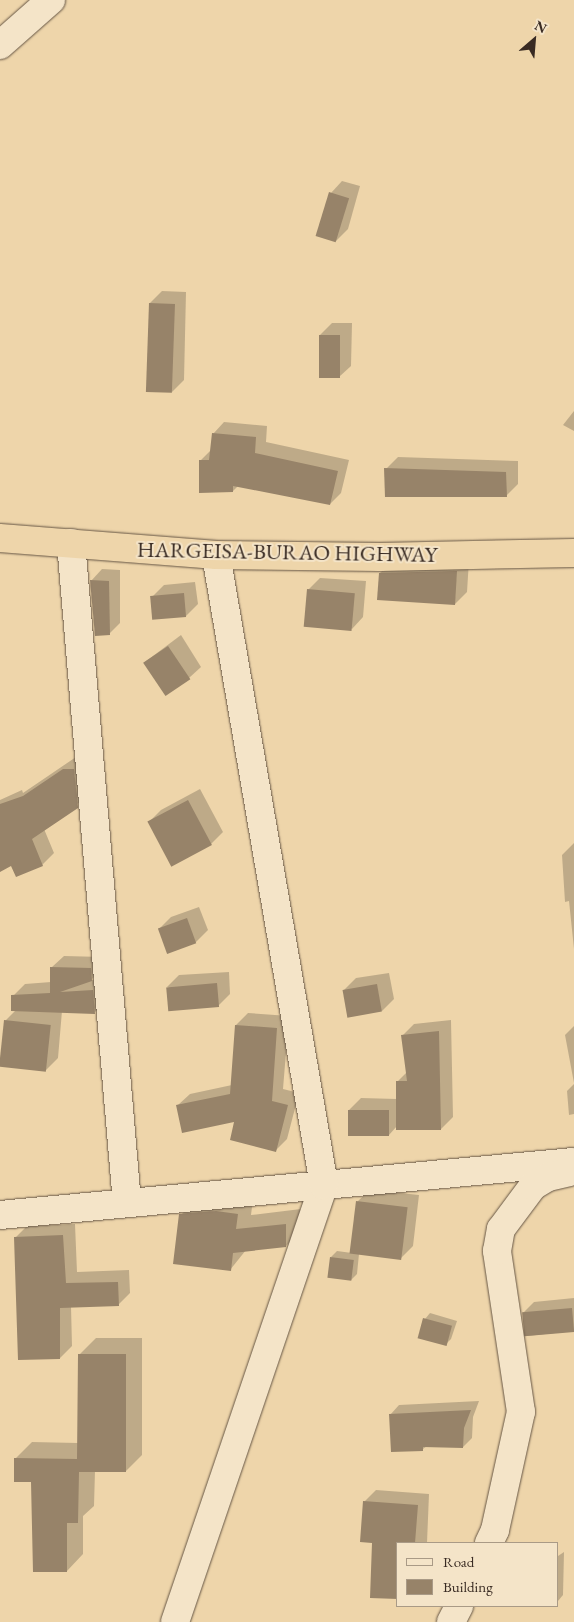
<!DOCTYPE html>
<style>
body{margin:0}
#map{position:relative;width:574px;height:1622px;overflow:hidden;background:#eed5aa;font-family:"EB Garamond",serif}
div>[style]{position:absolute}
.shadow>*{inset:0;background:#0003}
.building>*{inset:0;background:#978369;transform-origin:0 0}
.roads{filter:drop-shadow(0 0 1px #665645) drop-shadow(0 0 1px #665645)}
.minor>*{height:28px;margin:-14px;padding:0 14px;transform-origin:14px;border-radius:14px;background:#f4e4c8}
.highway>*{height:28px;margin:-14px;padding:0 14px;transform-origin:14px;border-radius:14px;background:#eed5aa}
span{translate:-50% -50%;white-space:nowrap;text-align:center;line-height:1.15;-webkit-text-stroke:4px #f4e4c8;paint-order:stroke}
.street-label{font-size:22px;color:#392b23}
.legend{position:absolute;left:396px;top:1542px;width:162px;height:65px;box-sizing:border-box;background:#f4e4c8;border:1px solid #a99a86;margin:0;padding:6px 9px;list-style:none;font-size:15px;color:#392b23}
.legend li{display:flex;align-items:center;gap:10px;height:25px}
.legend b{width:25px;border:1px solid #a99a86}
.north{position:absolute;left:509px;top:15px;width:50px;height:50px;-webkit-text-stroke:4px #f4e4c8;paint-order:stroke;rotate:27deg;font-size:14px;font-weight:700;line-height:20px;text-align:center;color:#392b23}
.north::after{content:'';display:block;margin:auto;width:18px;height:22px;background:#392b23;clip-path:polygon(50% 0,100% 100%,50% 72%,0 100%)}
</style>
<div id="map">
<div class="shadow">
<div style="clip-path:polygon(342px 181px,360px 186px,348px 229px,336px 241px,331px 193px)"></div>
<div style="clip-path:polygon(162px 291px,186px 292px,184px 380px,172px 392px,150px 303px)"></div>
<div style="clip-path:polygon(332px 323px,352px 323px,351px 366px,339px 377px,320px 335px)"></div>
<div style="clip-path:polygon(574px 411px,574px 431px,563px 425px)"></div>
<div style="clip-path:polygon(224px 422px,267px 426px,266px 442px,349px 460px,341px 493px,330px 504px,238px 486px,233px 491px,200px 461px,212px 449px,213px 434px)"></div>
<div style="clip-path:polygon(398px 457px,518px 461px,518px 484px,506px 496px,386px 469px)"></div>
<div style="clip-path:polygon(469px 560px,467px 592px,455px 604px,380px 573px,392px 561px)"></div>
<div style="clip-path:polygon(102px 569px,120px 570px,120px 623px,109px 634px,91px 581px)"></div>
<div style="clip-path:polygon(320px 578px,366px 581px,363px 617px,352px 629px,308px 590px)"></div>
<div style="clip-path:polygon(195px 582px,198px 604px,186px 616px,152px 597px,164px 585px)"></div>
<div style="clip-path:polygon(181px 635px,201px 667px,189px 678px,145px 662px)"></div>
<div style="clip-path:polygon(76px 757px,89px 795px,44px 829px,54px 853px,42px 865px,0 829px,0 800px,22px 790px,23px 793px)"></div>
<div style="clip-path:polygon(200px 789px,223px 832px,211px 844px,172px 864px,149px 822px,161px 810px)"></div>
<div style="clip-path:polygon(574px 843px,574px 949px,569px 901px,565px 902px,562px 855px)"></div>
<div style="clip-path:polygon(199px 907px,208px 930px,196px 942px,169px 952px,160px 928px,171px 917px)"></div>
<div style="clip-path:polygon(64px 956px,103px 957px,104px 967px,91px 980px,105px 979px,107px 1000px,95px 1012px,62px 1011px,58px 1058px,46px 1070px,5px 1021px,16px 1010px,13px 996px,25px 984px,51px 982px,52px 967px)"></div>
<div style="clip-path:polygon(229px 972px,230px 994px,218px 1006px,167px 987px,179px 975px)"></div>
<div style="clip-path:polygon(389px 973px,394px 999px,382px 1011px,344px 990px,356px 978px)"></div>
<div style="clip-path:polygon(248px 1013px,289px 1016px,283px 1089px,299px 1093px,287px 1139px,275px 1151px,236px 1120px,178px 1105px,190px 1094px,232px 1085px,236px 1025px)"></div>
<div style="clip-path:polygon(451px 1020px,453px 1117px,441px 1129px,397px 1126px,389px 1135px,349px 1110px,361px 1098px,397px 1099px,397px 1082px,407px 1072px,402px 1036px,414px 1024px)"></div>
<div style="clip-path:polygon(574px 1026px,574px 1083px,565px 1035px)"></div>
<div style="clip-path:polygon(574px 1084px,574px 1114px,569px 1115px,567px 1091px)"></div>
<div style="clip-path:polygon(370px 1190px,419px 1195px,413px 1246px,401px 1258px,359px 1254px,357px 1274px,351px 1280px,331px 1257px,337px 1251px,352px 1253px,358px 1201px)"></div>
<div style="clip-path:polygon(196px 1199px,253px 1199px,251px 1215px,301px 1209px,301px 1230px,286px 1246px,246px 1250px,230px 1270px,181px 1215px)"></div>
<div style="clip-path:polygon(75px 1224px,77px 1272px,129px 1270px,130px 1293px,118px 1305px,71px 1306px,72px 1346px,60px 1358px,15px 1238px,27px 1226px)"></div>
<div style="clip-path:polygon(574px 1298px,574px 1331px,527px 1336px,523px 1313px,534px 1302px)"></div>
<div style="clip-path:polygon(430px 1313px,457px 1321px,451px 1339px,445px 1345px,425px 1319px)"></div>
<div style="clip-path:polygon(96px 1338px,142px 1338px,142px 1455px,126px 1471px,95px 1471px,94px 1506px,83px 1516px,83px 1554px,67px 1571px,32px 1481px,15px 1459px,32px 1442px,78px 1443px,79px 1355px)"></div>
<div style="clip-path:polygon(479px 1401px,473px 1417px,472px 1438px,463px 1447px,427px 1446px,423px 1449px,390px 1415px,399px 1405px)"></div>
<div style="clip-path:polygon(376px 1490px,429px 1494px,427px 1543px,373px 1542px,364px 1502px)"></div>
<div style="clip-path:polygon(564px 1552px,563px 1595px,558px 1601px,558px 1556px)"></div>
</div>
<div class="building">
<div style="left:329px;top:192px;width:21px;height:46px;rotate:17deg"></div>
<div style="left:149px;top:303px;width:26px;height:89px;rotate:2deg"></div>
<div style="left:319px;top:335px;width:21px;height:43px"></div>
<div style="clip-path:polygon(212px 433px,256px 437px,255px 453px,338px 471px,330px 505px,233px 486px,233px 492px,199px 493px,199px 460px,209px 460px)"></div>
<div style="clip-path:polygon(384px 468px,506px 472px,507px 497px,385px 497px)"></div>
<div style="clip-path:polygon(457px 571px,455px 605px,377px 600px,379px 573px)"></div>
<div style="clip-path:polygon(90px 580px,109px 581px,110px 635px,95px 636px)"></div>
<div style="left:307px;top:589px;width:48px;height:38px;rotate:5deg"></div>
<div style="left:184px;top:593px;width:24px;height:34px;rotate:85deg"></div>
<div style="left:168px;top:646px;width:40px;height:30px;rotate:56deg"></div>
<div style="clip-path:polygon(63px 769px,74px 769px,78px 808px,32px 839px,43px 866px,16px 877px,11px 866px,0 872px,0 804px,23px 796px)"></div>
<div style="left:188px;top:800px;width:51px;height:46px;rotate:62deg"></div>
<div style="left:187px;top:918px;width:27px;height:31px;rotate:70deg"></div>
<div style="clip-path:polygon(50px 967px,91px 968px,92px 981px,60px 992px,93px 990px,95px 1014px,11px 1011px,11px 995px,50px 993px)"></div>
<div style="left:217px;top:983px;width:24px;height:51px;rotate:85deg"></div>
<div style="left:377px;top:984px;width:28px;height:35px;rotate:80deg"></div>
<div style="left:4px;top:1020px;width:47px;height:47px;rotate:6deg"></div>
<div style="clip-path:polygon(235px 1025px,277px 1028px,272px 1101px,288px 1105px,276px 1152px,230px 1140px,234px 1122px,182px 1133px,176px 1105px,230px 1094px)"></div>
<div style="clip-path:polygon(439px 1031px,441px 1130px,396px 1130px,396px 1081px,407px 1081px,401px 1035px)"></div>
<div style="left:348px;top:1110px;width:41px;height:26px"></div>
<div style="left:356px;top:1201px;width:52px;height:53px;rotate:7deg"></div>
<div style="clip-path:polygon(216px 1211px,238px 1214px,236px 1229px,286px 1224px,286px 1247px,233px 1253px,231px 1271px,173px 1264px,179px 1214px)"></div>
<div style="clip-path:polygon(63px 1235px,66px 1283px,118px 1282px,119px 1306px,60px 1308px,60px 1359px,18px 1360px,14px 1237px)"></div>
<div style="left:330px;top:1257px;width:24px;height:21px;rotate:7deg"></div>
<div style="left:572px;top:1308px;width:24px;height:50px;rotate:85deg"></div>
<div style="left:423px;top:1318px;width:30px;height:21px;rotate:15deg"></div>
<div style="clip-path:polygon(78px 1354px,126px 1354px,126px 1472px,79px 1472px,78px 1523px,67px 1523px,67px 1572px,33px 1572px,31px 1482px,14px 1482px,14px 1458px,77px 1459px)"></div>
<div style="clip-path:polygon(471px 1410px,464px 1428px,463px 1448px,423px 1447px,423px 1451px,391px 1452px,389px 1414px)"></div>
<div style="clip-path:polygon(363px 1501px,418px 1505px,415px 1543px,398px 1543px,398px 1599px,370px 1598px,372px 1543px,360px 1542px)"></div>
</div>
<div class="roads">
<div class="minor">
<div style="left:0;top:45px;width:68px;rotate:-41.4deg"></div>
<div style="left:71px;top:543px;width:662px;rotate:85.15deg"></div>
<div style="left:0;top:1215px;width:576px;rotate:-5.28deg"></div>
<div style="left:489px;top:1543px;width:14px;rotate:-65deg"></div>
<div style="left:495px;top:1530px;width:121px;rotate:-77.6deg"></div>
<div style="left:521px;top:1412px;width:163px;rotate:-98.5deg"></div>
<div style="left:497px;top:1251px;width:22px;rotate:-80deg"></div>
<div style="left:501px;top:1229px;width:54px;rotate:-53.3deg"></div>
<div style="left:533px;top:1186px;width:17px;rotate:-31deg"></div>
<div style="left:548px;top:1177px;width:22px;rotate:-13deg"></div>
<div style="left:175px;top:1622px;width:462px;rotate:-71.2deg"></div>
<div style="left:324px;top:1185px;width:639px;rotate:-99.73deg"></div>
<div style="left:451px;top:1622px;width:18px;rotate:-63deg"></div>
</div>
<div class="highway">
<div style="left:0;top:538px;width:217px;rotate:4.5deg"></div>
<div style="left:216px;top:555px;width:164px;rotate:0.7deg"></div>
<div style="left:380px;top:557px;width:194px;rotate:-1.2deg"></div>
</div>
</div>
<div class="street-label">
<span style="left:287px;top:552px;rotate:1deg">HARGEISA-BURAO HIGHWAY</span>
</div>
<ul class="legend">
<li><b style="height:6px;background:#f4e4c8"></b>Road</li>
<li><b style="height:14px;background:#978369"></b>Building</li>
</ul>
<div class="north">N</div>
</div>
